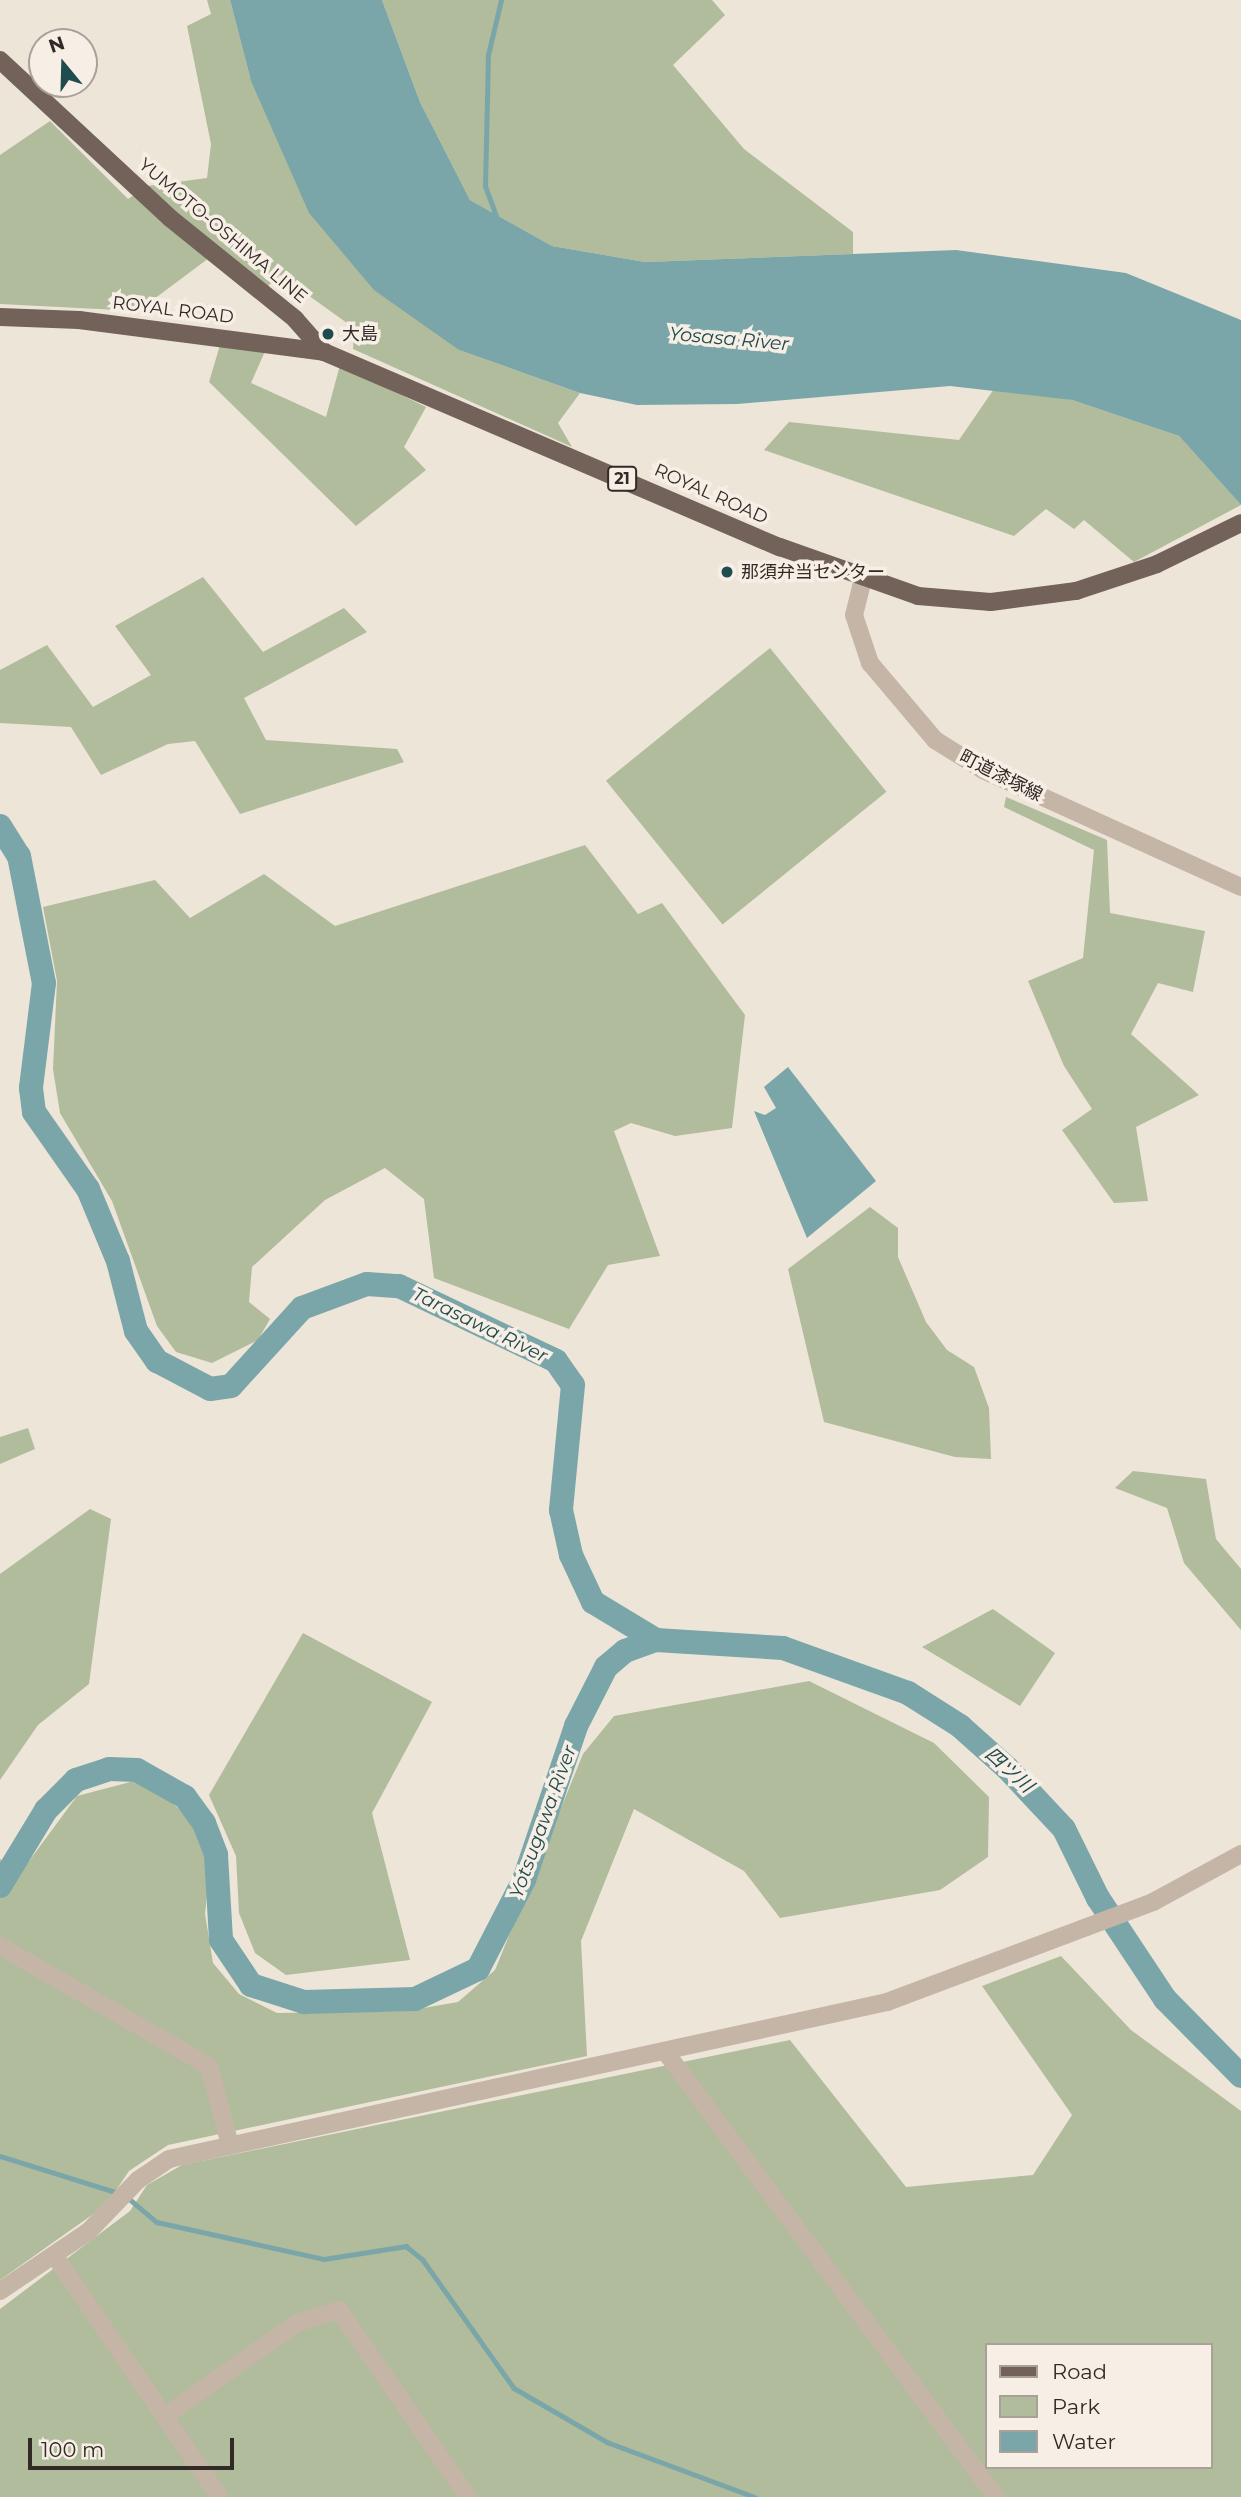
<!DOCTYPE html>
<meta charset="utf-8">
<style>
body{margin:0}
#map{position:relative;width:1241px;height:2497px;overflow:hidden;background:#eee5d9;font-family:Montserrat,"Noto Sans JP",sans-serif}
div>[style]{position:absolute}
.green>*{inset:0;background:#b0bc9b;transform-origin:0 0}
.water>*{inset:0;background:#7ba6a9}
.stream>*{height:4.5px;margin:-2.25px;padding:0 2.25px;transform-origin:2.25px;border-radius:2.25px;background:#7ba6a9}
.river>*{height:24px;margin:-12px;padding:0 12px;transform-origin:12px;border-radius:12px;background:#7ba6a9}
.minor>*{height:18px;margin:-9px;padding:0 9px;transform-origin:9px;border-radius:9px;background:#c5b5a6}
.major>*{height:18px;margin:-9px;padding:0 9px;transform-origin:9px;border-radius:9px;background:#736259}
.dots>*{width:19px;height:19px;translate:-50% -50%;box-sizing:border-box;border:4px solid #f7efe5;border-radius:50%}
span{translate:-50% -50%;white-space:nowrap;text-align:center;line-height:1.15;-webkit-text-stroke:7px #f7efe5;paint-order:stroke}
.shield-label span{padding:2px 5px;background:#f7efe5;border:2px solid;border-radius:5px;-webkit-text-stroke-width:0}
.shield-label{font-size:16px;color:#322a26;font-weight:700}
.street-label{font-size:18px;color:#322a26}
.poi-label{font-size:18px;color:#322a26}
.left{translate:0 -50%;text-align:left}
.water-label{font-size:19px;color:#204c4f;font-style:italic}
.legend{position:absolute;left:985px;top:2343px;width:228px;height:126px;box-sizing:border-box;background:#f7efe5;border:2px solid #a8a099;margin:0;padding:9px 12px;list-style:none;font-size:21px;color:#322a26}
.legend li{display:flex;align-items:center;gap:14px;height:35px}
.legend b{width:35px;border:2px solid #a8a099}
.north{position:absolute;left:28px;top:28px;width:70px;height:70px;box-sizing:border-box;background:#f7efe5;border:2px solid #a8a099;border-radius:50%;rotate:341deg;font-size:19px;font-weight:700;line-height:28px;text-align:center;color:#322a26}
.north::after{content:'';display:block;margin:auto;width:24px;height:32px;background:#204c4f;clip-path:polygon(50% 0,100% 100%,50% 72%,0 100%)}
.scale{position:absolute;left:28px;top:2438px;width:206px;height:32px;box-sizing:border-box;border:4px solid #322a26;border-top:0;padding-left:9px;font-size:21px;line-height:24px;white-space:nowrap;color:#322a26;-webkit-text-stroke:5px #f7efe5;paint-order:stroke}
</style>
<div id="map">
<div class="green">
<div style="clip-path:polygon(207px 0,230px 0,250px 77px,459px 350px,580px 393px,558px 423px,572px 447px,353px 349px,354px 328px,280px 275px,268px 286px,221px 249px,138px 311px,0 304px,0 155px,50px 121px,128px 199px,147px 186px,207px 178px,211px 144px,187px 26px,211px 14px)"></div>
<div style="clip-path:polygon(382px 0,712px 0,725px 15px,673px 65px,744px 149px,853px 232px,853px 254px,645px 262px,552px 246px,470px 200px,420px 102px)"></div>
<div style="clip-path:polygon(220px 345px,266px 349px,251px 383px,326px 417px,340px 365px,426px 407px,404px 447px,426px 470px,356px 526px,209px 382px)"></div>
<div style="clip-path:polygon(996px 386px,1072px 400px,1179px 436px,1241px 505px,1134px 562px,1084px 520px,1074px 529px,1046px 509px,1014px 536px,764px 450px,789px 422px,959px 440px)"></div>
<div style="clip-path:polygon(203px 577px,263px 652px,344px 608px,367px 632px,244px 698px,266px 740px,397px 749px,404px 762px,240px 814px,195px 741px,168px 744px,101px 775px,71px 727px,0 723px,0 670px,47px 645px,93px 707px,151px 675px,115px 626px)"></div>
<div style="left:770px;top:648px;width:185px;height:211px;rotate:51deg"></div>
<div style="clip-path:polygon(1006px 797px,1107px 840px,1110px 913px,1205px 931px,1193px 992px,1158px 983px,1131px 1034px,1199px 1095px,1136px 1127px,1148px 1201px,1114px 1203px,1062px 1130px,1092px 1109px,1064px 1066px,1028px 981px,1083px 958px,1094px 850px,1004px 807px)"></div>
<div style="clip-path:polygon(585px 845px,638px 914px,662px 903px,745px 1015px,732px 1128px,675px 1136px,631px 1123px,614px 1131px,660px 1256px,608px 1265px,569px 1329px,434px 1278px,424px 1199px,385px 1168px,325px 1200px,252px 1267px,249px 1302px,270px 1319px,258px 1340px,212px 1363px,176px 1352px,157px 1326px,112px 1201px,60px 1113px,53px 1069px,57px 981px,43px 907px,155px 880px,190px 918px,264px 874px,335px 926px)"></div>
<div style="clip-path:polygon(870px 1207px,898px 1228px,898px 1257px,926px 1322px,947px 1350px,974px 1367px,989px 1408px,991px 1459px,955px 1457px,824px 1422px,788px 1269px)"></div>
<div style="clip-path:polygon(28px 1428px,35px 1449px,0 1464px,0 1437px)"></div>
<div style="clip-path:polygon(1133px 1471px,1206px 1479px,1216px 1539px,1241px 1569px,1241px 1630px,1184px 1563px,1167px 1508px,1115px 1488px)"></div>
<div style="clip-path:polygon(90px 1509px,111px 1519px,89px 1684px,38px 1725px,0 1780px,0 1574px)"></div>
<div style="clip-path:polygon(993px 1609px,1055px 1653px,1020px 1706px,922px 1647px)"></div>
<div style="clip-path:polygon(303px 1633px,432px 1702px,372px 1813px,410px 1960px,286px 1975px,255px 1953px,239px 1913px,236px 1856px,209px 1795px)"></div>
<div style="clip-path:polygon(809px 1681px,934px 1743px,989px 1797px,988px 1857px,940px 1890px,780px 1918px,744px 1871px,634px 1809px,581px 1941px,587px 2056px,168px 2145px,129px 2171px,106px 2205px,0 2280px,0 1859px,21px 1872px,77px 1796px,134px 1781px,163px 1795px,195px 1823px,210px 1866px,205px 1914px,213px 1963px,239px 1994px,277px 2013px,406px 2011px,458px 2002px,495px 1970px,583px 1754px,614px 1716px)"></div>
<div style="clip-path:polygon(evenodd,1061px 1956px,1131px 2030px,1241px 2111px,1241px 2497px,0 2497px,0 2309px,130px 2211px,147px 2185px,182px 2165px,790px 2040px,906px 2187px,1033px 2175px,1072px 2115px,982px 1986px,1061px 1956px,987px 2345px,1211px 2345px,1211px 2467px,987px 2467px,987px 2345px)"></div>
</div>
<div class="water">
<div style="clip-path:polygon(230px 0,382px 0,420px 102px,470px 200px,552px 246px,645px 262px,956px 250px,1126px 273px,1241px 320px,1241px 505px,1179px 436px,1072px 400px,950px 386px,737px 404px,637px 405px,580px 393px,459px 350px,374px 290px,309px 213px,251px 81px)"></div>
<div style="clip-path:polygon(788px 1067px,876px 1181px,807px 1238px,754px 1111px,765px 1115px,776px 1108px,764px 1087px)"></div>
</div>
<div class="stream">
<div style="left:497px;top:219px;width:35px;rotate:-110deg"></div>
<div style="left:485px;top:186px;width:131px;rotate:-88.7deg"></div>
<div style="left:488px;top:55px;width:57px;rotate:-76.7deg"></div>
<div style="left:0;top:2156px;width:125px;rotate:17.3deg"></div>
<div style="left:127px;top:2197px;width:39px;rotate:40deg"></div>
<div style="left:157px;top:2222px;width:171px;rotate:12.5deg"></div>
<div style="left:324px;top:2259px;width:83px;rotate:-9deg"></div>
<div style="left:406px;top:2246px;width:22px;rotate:39deg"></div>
<div style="left:423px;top:2260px;width:157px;rotate:54.6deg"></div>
<div style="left:514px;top:2388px;width:108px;rotate:30.1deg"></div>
<div style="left:607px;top:2442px;width:158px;rotate:20.4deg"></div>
</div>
<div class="river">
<div style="left:0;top:826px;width:36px;rotate:58deg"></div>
<div style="left:19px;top:856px;width:129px;rotate:78.9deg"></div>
<div style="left:44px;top:983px;width:106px;rotate:97.1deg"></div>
<div style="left:31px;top:1088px;width:24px;rotate:83deg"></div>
<div style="left:34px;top:1112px;width:94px;rotate:55deg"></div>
<div style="left:88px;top:1189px;width:78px;rotate:67.4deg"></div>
<div style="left:118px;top:1261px;width:72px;rotate:75.6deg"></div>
<div style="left:136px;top:1331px;width:37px;rotate:55deg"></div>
<div style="left:157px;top:1361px;width:60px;rotate:27.8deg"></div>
<div style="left:210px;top:1389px;width:21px;rotate:-8deg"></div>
<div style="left:231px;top:1386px;width:105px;rotate:-47.7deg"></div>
<div style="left:302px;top:1308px;width:69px;rotate:-20.3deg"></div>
<div style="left:367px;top:1284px;width:32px;rotate:4deg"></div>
<div style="left:399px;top:1286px;width:174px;rotate:25.5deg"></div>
<div style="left:556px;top:1361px;width:29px;rotate:55deg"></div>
<div style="left:573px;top:1385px;width:126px;rotate:95.5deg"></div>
<div style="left:561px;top:1510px;width:46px;rotate:77.5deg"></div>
<div style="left:571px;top:1555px;width:52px;rotate:64.9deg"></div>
<div style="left:593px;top:1602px;width:74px;rotate:31.1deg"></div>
<div style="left:0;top:1886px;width:89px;rotate:-58.8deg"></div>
<div style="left:46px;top:1810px;width:42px;rotate:-45deg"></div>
<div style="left:76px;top:1780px;width:35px;rotate:-18deg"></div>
<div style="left:109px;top:1769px;width:28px;rotate:2deg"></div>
<div style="left:137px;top:1770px;width:55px;rotate:29.4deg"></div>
<div style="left:185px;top:1797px;width:32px;rotate:54deg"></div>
<div style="left:204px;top:1823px;width:34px;rotate:69deg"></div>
<div style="left:216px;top:1855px;width:85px;rotate:86.6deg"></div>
<div style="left:221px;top:1940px;width:54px;rotate:56.3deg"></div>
<div style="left:251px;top:1985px;width:56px;rotate:17.8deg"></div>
<div style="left:304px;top:2002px;width:111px;rotate:-1.5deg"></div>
<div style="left:415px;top:1999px;width:70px;rotate:-25.5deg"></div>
<div style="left:478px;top:1969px;width:100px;rotate:-62.7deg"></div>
<div style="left:524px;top:1880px;width:163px;rotate:-71.3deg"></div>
<div style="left:576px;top:1726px;width:66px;rotate:-63deg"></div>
<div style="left:606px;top:1667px;width:25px;rotate:-40deg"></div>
<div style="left:625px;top:1651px;width:33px;rotate:-20deg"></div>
<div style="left:656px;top:1640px;width:127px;rotate:3.6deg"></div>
<div style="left:783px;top:1648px;width:133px;rotate:19.8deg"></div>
<div style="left:908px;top:1693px;width:62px;rotate:32.4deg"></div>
<div style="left:960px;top:1726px;width:63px;rotate:41.8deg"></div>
<div style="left:1007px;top:1768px;width:83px;rotate:46.9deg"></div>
<div style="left:1064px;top:1829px;width:77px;rotate:63.8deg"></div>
<div style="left:1098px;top:1898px;width:121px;rotate:56.4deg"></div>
<div style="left:1165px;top:1999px;width:108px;rotate:45.4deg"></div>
</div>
<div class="minor">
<div style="left:863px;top:579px;width:37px;rotate:104deg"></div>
<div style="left:854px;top:615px;width:51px;rotate:71.6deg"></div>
<div style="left:870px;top:663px;width:101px;rotate:49.8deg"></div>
<div style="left:935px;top:740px;width:57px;rotate:32deg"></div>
<div style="left:983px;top:770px;width:283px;rotate:24.4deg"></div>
<div style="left:0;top:1946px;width:241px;rotate:29.9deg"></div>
<div style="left:209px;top:2066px;width:82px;rotate:75.1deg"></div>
<div style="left:667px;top:2054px;width:552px;rotate:53.4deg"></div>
<div style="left:54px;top:2255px;width:293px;rotate:55.6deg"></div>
<div style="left:0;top:2291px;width:107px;rotate:-34deg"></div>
<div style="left:89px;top:2231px;width:71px;rotate:-46.1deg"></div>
<div style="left:138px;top:2180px;width:37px;rotate:-34deg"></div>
<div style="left:169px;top:2159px;width:735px;rotate:-12.33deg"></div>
<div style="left:887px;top:2002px;width:284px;rotate:-20.6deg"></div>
<div style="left:1153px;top:1902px;width:100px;rotate:-28.6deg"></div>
<div style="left:165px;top:2416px;width:161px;rotate:-35.2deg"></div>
<div style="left:297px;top:2323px;width:44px;rotate:-17.2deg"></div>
<div style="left:339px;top:2310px;width:227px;rotate:55.4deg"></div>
</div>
<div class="major">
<div style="left:0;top:60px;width:232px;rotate:42.9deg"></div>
<div style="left:170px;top:218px;width:161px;rotate:38.9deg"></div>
<div style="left:295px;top:319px;width:44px;rotate:48.7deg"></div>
<div style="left:0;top:317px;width:79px;rotate:2.2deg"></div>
<div style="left:79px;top:320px;width:247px;rotate:7.4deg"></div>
<div style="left:324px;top:352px;width:496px;rotate:23.2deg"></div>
<div style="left:780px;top:547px;width:146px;rotate:19.5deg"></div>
<div style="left:918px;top:596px;width:73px;rotate:4.7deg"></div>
<div style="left:991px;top:602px;width:86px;rotate:-7.4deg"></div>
<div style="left:1076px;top:591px;width:85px;rotate:-18.4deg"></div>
<div style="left:1157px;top:564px;width:93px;rotate:-26deg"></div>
</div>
<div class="dots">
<div style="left:328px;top:334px;background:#204c4f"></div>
<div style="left:727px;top:572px;background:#204c4f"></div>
</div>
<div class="shield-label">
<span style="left:622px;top:479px">21</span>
</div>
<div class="street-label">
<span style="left:223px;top:231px;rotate:40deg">YUMOTO-OSHIMA LINE</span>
<span style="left:173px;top:310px;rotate:7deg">ROYAL ROAD</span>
<span style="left:711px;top:494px;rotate:24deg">ROYAL ROAD</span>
<span style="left:1001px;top:776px;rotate:27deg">町道漆塚線</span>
</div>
<div class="poi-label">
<span class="left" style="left:342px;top:334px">大島</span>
<span class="left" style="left:741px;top:572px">那須弁当センター</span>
</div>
<div class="water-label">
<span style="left:729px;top:339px;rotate:5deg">Yosasa River</span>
<span style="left:480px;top:1325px;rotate:26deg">Tarasawa River</span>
<span style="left:1009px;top:1770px;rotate:42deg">四ツ川</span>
<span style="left:543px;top:1822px;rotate:-70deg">Yotsugawa River</span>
</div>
<ul class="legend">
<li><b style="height:9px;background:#736259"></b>Road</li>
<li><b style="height:19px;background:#b0bc9b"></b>Park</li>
<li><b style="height:19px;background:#7ba6a9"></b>Water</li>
</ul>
<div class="north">N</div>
<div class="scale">100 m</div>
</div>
